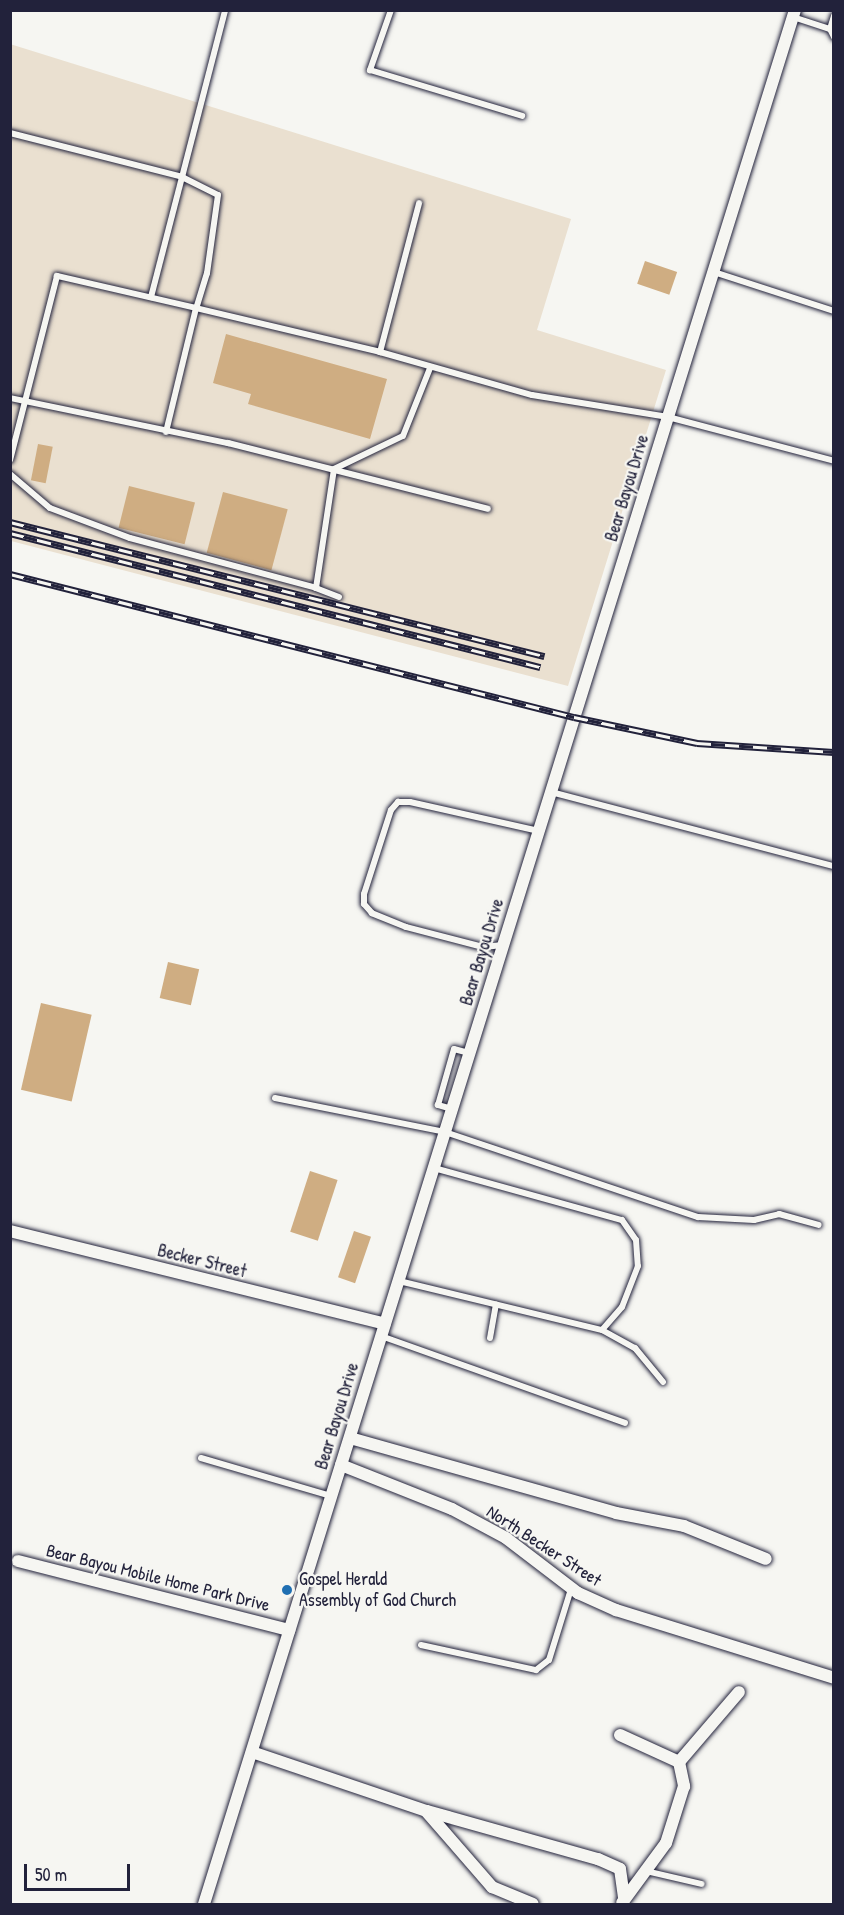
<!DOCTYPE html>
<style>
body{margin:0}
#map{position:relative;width:844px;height:1915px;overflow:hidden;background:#f6f6f2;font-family:"Patrick Hand",sans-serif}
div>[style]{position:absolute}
.built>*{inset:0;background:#eae0d0}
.building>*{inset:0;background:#cfad82;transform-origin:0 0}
.roads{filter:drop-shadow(0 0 2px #22223b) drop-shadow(0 0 2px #22223b)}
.lane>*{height:6px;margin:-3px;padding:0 3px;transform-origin:3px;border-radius:3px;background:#f6f6f2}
.street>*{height:12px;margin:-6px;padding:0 6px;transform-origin:6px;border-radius:6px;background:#f6f6f2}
.rail>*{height:7px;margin-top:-3.5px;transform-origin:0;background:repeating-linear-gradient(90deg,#f6f6f2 0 14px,#22223b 0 28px);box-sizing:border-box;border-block:2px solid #22223b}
.dots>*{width:16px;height:16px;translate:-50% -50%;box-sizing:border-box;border:3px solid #f6f6f2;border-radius:50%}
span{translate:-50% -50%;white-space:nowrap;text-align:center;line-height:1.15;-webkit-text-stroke:4.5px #f6f6f2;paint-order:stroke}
.street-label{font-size:18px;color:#22223b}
.poi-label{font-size:18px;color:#22223b}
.left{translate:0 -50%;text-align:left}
.frame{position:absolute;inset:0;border:12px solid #22223b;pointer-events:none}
.scale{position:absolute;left:24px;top:1864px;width:106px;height:27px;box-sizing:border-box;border:3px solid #22223b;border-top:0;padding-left:8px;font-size:18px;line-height:21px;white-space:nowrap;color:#22223b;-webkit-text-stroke:4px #f6f6f2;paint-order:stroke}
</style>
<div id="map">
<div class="built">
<div style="clip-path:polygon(10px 44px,571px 219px,537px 330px,666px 370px,568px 686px,11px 541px)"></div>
</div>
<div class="building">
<div style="left:645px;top:261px;width:34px;height:24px;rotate:19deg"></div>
<div style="clip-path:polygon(226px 334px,387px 379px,370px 439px,248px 404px,251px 394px,213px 383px)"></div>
<div style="left:38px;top:444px;width:15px;height:37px;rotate:11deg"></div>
<div style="left:129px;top:486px;width:68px;height:43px;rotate:14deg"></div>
<div style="left:223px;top:492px;width:67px;height:63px;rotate:15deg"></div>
<div style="left:168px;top:962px;width:32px;height:37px;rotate:13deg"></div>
<div style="left:41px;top:1003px;width:52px;height:89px;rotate:13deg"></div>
<div style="left:310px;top:1171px;width:29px;height:64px;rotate:18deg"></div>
<div style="left:354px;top:1231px;width:18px;height:49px;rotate:19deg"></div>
</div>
<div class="roads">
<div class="lane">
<div style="left:391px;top:10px;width:64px;rotate:109.3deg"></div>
<div style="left:370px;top:70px;width:159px;rotate:16.8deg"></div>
<div style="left:793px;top:17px;width:39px;rotate:18deg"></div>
<div style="left:830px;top:29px;width:9px;rotate:63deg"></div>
<div style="left:830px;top:29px;width:14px;rotate:-73deg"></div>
<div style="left:10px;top:133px;width:178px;rotate:14.3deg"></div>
<div style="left:182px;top:177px;width:40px;rotate:26.6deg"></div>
<div style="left:218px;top:195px;width:79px;rotate:98deg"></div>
<div style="left:207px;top:273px;width:37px;rotate:107deg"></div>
<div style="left:196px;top:308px;width:143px;rotate:-167deg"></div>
<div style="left:57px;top:276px;width:190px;rotate:104.3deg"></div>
<div style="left:714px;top:272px;width:126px;rotate:18deg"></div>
<div style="left:151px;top:297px;width:296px;rotate:-75.5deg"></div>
<div style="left:380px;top:352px;width:154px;rotate:-75.3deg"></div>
<div style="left:10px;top:398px;width:223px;rotate:11.7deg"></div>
<div style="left:228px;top:443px;width:268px;rotate:14.2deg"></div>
<div style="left:166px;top:432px;width:128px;rotate:-76.4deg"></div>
<div style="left:196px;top:308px;width:189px;rotate:13.4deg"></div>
<div style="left:380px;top:352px;width:158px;rotate:15.8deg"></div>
<div style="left:532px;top:395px;width:138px;rotate:9.2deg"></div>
<div style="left:668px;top:417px;width:172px;rotate:14.8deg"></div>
<div style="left:10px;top:474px;width:52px;rotate:40.4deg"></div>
<div style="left:50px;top:508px;width:85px;rotate:20.6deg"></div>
<div style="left:130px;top:538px;width:193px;rotate:15deg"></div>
<div style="left:339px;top:597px;width:25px;rotate:-159deg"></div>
<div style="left:316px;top:588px;width:120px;rotate:-81.4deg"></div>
<div style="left:334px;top:469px;width:76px;rotate:-25.6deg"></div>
<div style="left:403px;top:436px;width:73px;rotate:-68.3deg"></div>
<div style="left:551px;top:792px;width:293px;rotate:14.7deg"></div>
<div style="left:503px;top:945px;width:20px;rotate:174deg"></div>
<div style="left:483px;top:947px;width:80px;rotate:-165.4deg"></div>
<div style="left:406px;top:927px;width:37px;rotate:-158deg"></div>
<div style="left:372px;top:913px;width:12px;rotate:-132deg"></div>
<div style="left:364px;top:904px;width:10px;rotate:-90deg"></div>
<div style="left:364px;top:894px;width:88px;rotate:-72.2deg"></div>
<div style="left:391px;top:810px;width:11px;rotate:-49deg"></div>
<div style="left:398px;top:802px;width:12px"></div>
<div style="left:410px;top:802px;width:132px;rotate:12.7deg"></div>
<div style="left:275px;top:1098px;width:173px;rotate:11.3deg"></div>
<div style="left:445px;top:1132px;width:267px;rotate:18.6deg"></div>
<div style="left:698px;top:1217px;width:56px;rotate:3.1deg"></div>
<div style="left:754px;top:1220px;width:26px;rotate:-13deg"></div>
<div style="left:779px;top:1214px;width:41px;rotate:15.4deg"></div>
<div style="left:452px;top:1109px;width:15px;rotate:-164deg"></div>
<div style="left:438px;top:1105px;width:58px;rotate:-74.1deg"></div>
<div style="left:454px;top:1049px;width:16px;rotate:15deg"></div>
<div style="left:434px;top:1168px;width:195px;rotate:15.5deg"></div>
<div style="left:622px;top:1220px;width:24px;rotate:55deg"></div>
<div style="left:636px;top:1240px;width:26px;rotate:86deg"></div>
<div style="left:638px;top:1266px;width:44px;rotate:111.3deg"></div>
<div style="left:622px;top:1307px;width:30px;rotate:131deg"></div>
<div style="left:399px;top:1281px;width:209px;rotate:13.6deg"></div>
<div style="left:602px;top:1330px;width:38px;rotate:29deg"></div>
<div style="left:635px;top:1348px;width:44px;rotate:50.5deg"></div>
<div style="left:381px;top:1336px;width:259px;rotate:19.6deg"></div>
<div style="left:490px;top:1338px;width:34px;rotate:-80deg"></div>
<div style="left:201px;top:1458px;width:135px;rotate:16.3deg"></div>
<div style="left:421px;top:1645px;width:118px;rotate:12.3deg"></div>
<div style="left:536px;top:1670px;width:16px;rotate:-38deg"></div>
<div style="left:549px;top:1660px;width:74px;rotate:-72.8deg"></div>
<div style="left:646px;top:1871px;width:57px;rotate:13.1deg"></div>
</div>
<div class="street">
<div style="left:10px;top:1231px;width:386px;rotate:13.9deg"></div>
<div style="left:350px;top:1438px;width:276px;rotate:15.7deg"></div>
<div style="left:616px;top:1513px;width:69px;rotate:10.8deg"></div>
<div style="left:684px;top:1526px;width:88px;rotate:21.9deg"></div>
<div style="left:341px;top:1465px;width:119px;rotate:21.6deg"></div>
<div style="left:452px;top:1509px;width:61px;rotate:28.2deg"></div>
<div style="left:506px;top:1538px;width:91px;rotate:37.4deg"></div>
<div style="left:578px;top:1593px;width:42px;rotate:24.1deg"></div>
<div style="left:616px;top:1610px;width:228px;rotate:17.3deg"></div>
<div style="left:18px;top:1561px;width:280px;rotate:14.3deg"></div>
<div style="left:620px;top:1735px;width:65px;rotate:24.6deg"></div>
<div style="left:679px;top:1762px;width:25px;rotate:78deg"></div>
<div style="left:684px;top:1786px;width:60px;rotate:107.5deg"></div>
<div style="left:666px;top:1843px;width:74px;rotate:126.3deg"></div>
<div style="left:252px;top:1752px;width:184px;rotate:18.7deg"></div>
<div style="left:426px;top:1811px;width:101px;rotate:49deg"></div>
<div style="left:492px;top:1887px;width:44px;rotate:22.5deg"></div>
<div style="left:679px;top:1762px;width:92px;rotate:-49.4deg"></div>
<div style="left:427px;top:1811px;width:178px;rotate:15.7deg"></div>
<div style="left:598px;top:1859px;width:24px;rotate:24deg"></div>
<div style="left:620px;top:1869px;width:30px;rotate:82deg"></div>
<div style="left:204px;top:1904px;width:1984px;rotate:-72.67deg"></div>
</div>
</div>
<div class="rail">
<div style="left:10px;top:522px;width:551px;rotate:14.09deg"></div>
<div style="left:10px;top:533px;width:547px;rotate:14.19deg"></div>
<div style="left:10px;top:574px;width:582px;rotate:14.23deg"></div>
<div style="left:574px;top:717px;width:126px;rotate:11.9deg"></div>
<div style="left:697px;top:743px;width:137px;rotate:3.8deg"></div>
</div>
<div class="dots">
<div style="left:287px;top:1590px;background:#1f6fb2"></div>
</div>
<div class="street-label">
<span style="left:627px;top:488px;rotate:-73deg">Bear Bayou Drive</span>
<span style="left:482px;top:952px;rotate:-73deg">Bear Bayou Drive</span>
<span style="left:202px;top:1261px;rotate:14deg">Becker Street</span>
<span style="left:337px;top:1416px;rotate:-73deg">Bear Bayou Drive</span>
<span style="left:544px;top:1546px;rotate:33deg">North Becker Street</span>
<span style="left:158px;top:1578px;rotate:14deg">Bear Bayou Mobile Home Park Drive</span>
</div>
<div class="poi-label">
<span class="left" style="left:299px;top:1590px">Gospel Herald<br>Assembly of God Church</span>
</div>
<div class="frame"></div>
<div class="scale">50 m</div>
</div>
